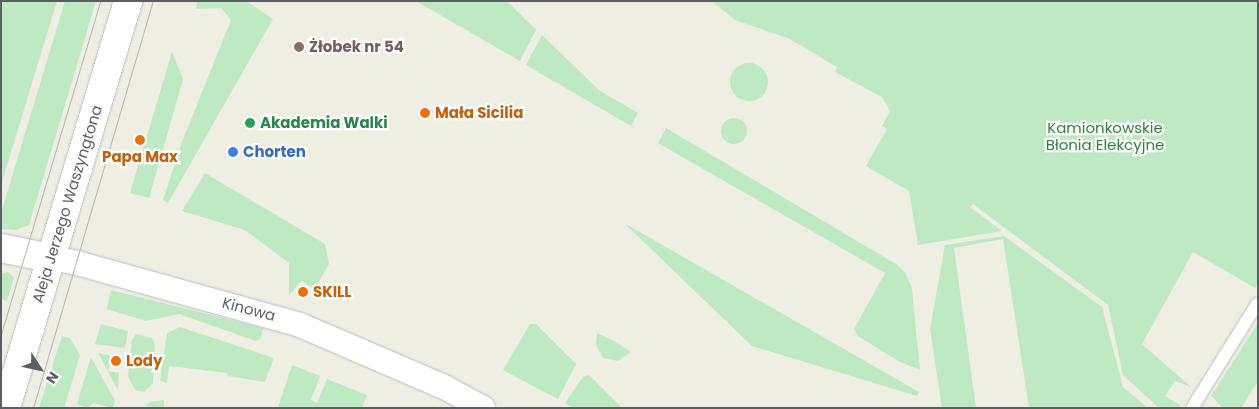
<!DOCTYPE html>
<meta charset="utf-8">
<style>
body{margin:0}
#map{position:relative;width:1259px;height:409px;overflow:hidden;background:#efeee3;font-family:Poppins,sans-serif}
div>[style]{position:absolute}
.green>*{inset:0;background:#bee9c2}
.round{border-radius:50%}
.roads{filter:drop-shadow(0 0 1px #bbbdc3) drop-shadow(0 0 1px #bbbdc3)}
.lane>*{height:12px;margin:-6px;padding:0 6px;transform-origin:6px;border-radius:6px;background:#fff}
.street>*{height:24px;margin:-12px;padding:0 12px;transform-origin:12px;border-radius:12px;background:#fff}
.secondary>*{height:28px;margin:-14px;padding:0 14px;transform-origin:14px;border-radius:14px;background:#fff}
.tram>*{height:1px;margin:-0.5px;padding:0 0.5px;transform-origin:0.5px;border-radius:0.5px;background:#b7b8b8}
.dots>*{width:14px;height:14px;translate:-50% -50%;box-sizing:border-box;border:2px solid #fff;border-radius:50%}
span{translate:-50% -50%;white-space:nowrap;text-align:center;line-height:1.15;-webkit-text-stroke:4.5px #fff;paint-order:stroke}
.education-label{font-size:15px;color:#785e54;font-weight:700}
.left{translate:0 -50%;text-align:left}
.food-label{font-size:15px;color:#c56008;font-weight:700}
.leisure-label{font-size:15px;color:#27864d;font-weight:700}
.park-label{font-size:15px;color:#2d833a}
.shop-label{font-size:15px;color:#366cbe;font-weight:700}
.street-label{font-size:15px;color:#5b5f65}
.frame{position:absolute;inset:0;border:2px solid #5b5f65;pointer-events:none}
.north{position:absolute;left:15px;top:344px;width:50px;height:50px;-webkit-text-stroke:4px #fff;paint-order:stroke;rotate:125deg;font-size:14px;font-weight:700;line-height:20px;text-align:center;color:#5b5f65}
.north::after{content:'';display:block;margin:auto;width:18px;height:22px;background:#5b5f65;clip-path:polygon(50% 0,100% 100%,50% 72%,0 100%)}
</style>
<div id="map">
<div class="green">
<div style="clip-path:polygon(1px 1px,57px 1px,1px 185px)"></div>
<div style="clip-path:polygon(65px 1px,96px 1px,29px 225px,16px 230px,1px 229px,1px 213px)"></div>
<div style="clip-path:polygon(197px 1px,246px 1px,273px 19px,168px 203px,163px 200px,182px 142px,231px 20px,221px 8px,196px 9px)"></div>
<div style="clip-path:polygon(416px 1px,507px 1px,536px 30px,520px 61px)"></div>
<div style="clip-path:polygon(712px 1px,1258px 1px,1258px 283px,1255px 288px,1193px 252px,1142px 344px,1191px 387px,1175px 381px,1165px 396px,1180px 405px,1179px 408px,1159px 408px,1123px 375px,1108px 305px,973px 204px,970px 207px,1002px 231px,918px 245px,909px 191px,866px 166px,887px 129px,882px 126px,890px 111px,882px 97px,835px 72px,837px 67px,790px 39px,735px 20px)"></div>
<div style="clip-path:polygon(542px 35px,600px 91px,638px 113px,631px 126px,526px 65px)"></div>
<div style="clip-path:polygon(172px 52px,183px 79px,149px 198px,130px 193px)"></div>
<div class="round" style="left:730px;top:63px;width:38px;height:38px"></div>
<div class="round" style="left:721px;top:118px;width:26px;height:26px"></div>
<div style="clip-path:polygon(666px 128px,896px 264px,905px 272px,912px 289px,920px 370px,898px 361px,858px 336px,854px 329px,885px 273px,658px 143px)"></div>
<div style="clip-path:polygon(205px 173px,325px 244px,329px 264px,315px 289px,301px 281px,289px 295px,289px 263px,245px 230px,182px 211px)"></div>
<div style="clip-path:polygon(624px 223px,919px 392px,917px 396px,752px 346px)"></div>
<div style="clip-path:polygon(1004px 236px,1102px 307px,1123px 387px,1148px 408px,1029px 408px,1003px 239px,954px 248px,976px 408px,942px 408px,930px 329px,945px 245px)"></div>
<div style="clip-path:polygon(8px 272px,14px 278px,7px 301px,1px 299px,1px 274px)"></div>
<div style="clip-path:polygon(111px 290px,263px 328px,261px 338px,256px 341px,179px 314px,146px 321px,107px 309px)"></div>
<div style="clip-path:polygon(1258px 323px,1258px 381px,1241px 408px,1223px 408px,1211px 396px)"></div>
<div style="clip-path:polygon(101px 324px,128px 331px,125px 348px,95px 344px)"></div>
<div style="clip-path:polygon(530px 324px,536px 324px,576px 364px,558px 399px,503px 370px)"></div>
<div style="clip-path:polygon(180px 327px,274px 358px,265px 382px,228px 376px,227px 373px,169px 366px,167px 383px,160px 381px,167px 333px)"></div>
<div style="clip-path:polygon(597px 333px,616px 342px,631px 352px,618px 361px,603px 358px,596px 345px)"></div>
<div style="clip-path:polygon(136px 334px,152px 338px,155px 345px,153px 383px,144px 392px,135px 390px,128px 376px,132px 340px)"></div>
<div style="clip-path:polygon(62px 336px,70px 338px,80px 355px,64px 408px,39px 408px)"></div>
<div style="clip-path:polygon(98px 353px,111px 356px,108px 371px,119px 373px,118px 390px)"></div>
<div style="clip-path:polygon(91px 357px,115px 401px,113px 408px,93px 403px,88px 408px,77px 404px)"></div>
<div style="clip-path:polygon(292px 365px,320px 376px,311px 400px,317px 403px,327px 379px,367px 395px,362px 408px,278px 408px)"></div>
<div style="clip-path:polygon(588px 375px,589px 375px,622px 408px,573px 408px,565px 403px,583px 377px)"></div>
<div style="clip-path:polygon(164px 400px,164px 408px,144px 406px,151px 402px)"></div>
</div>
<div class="roads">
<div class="lane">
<div style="left:1192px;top:408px;width:123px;rotate:-58deg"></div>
</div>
<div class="street">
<div style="left:50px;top:258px;width:27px;rotate:10deg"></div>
<div style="left:77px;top:263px;width:231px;rotate:15.5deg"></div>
<div style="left:300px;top:325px;width:159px;rotate:23.3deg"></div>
<div style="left:446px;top:388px;width:42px;rotate:28.4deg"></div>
</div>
<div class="secondary">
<div style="left:1px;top:248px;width:50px;rotate:11.5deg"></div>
<div style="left:6px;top:408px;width:425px;rotate:-73.3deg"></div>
</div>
</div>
<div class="tram">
<div style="left:1px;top:334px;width:347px;rotate:-73.4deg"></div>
<div style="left:33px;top:408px;width:424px;rotate:-73.6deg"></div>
</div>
<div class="dots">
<div style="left:299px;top:47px;background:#8d6e63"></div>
<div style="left:425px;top:113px;background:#e8710a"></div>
<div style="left:250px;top:123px;background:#2e9e5b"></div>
<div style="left:140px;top:140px;background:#e8710a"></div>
<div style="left:233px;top:152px;background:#3f7fe0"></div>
<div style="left:303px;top:292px;background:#e8710a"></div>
<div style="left:116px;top:361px;background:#e8710a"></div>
</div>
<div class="education-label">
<span class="left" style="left:309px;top:47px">Żłobek nr 54</span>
</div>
<div class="food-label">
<span class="left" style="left:435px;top:113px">Mała Sicilia</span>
<span style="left:140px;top:157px">Papa Max</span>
<span class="left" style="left:313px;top:292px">SKILL</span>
<span class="left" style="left:126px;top:361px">Lody</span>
</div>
<div class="leisure-label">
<span class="left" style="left:260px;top:123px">Akademia Walki</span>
</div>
<div class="park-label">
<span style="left:1105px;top:136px">Kamionkowskie<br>Błonia Elekcyjne</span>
</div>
<div class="shop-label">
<span class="left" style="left:243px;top:152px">Chorten</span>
</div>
<div class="street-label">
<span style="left:67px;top:204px;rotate:-73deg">Aleja Jerzego Waszyngtona</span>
<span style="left:249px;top:309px;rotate:15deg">Kinowa</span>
</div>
<div class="frame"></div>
<div class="north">N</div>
</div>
